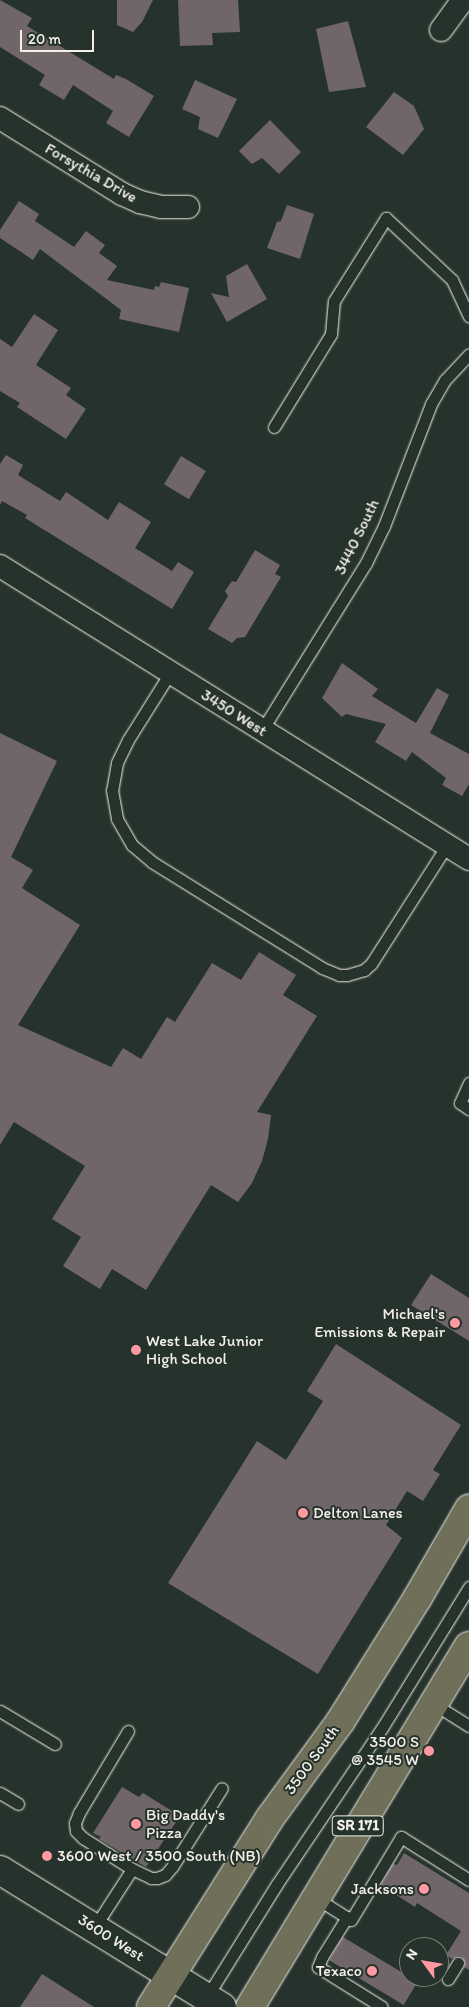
<!DOCTYPE html>
<style>
body{margin:0}
#map{position:relative;width:469px;height:2007px;overflow:hidden;background:#26332d;font-family:Itim,sans-serif}
div>[style]{position:absolute}
.building>*{inset:0;background:#706568;transform-origin:0 0}
.roads{filter:drop-shadow(0 0 1px #f4f1e8) drop-shadow(0 0 1px #f4f1e8)}
.lane>*{height:11px;margin:-5.5px;padding:0 5.5px;transform-origin:5.5px;border-radius:5.5px;background:#26332d}
.street>*{height:22px;margin:-11px;padding:0 11px;transform-origin:11px;border-radius:11px;background:#26332d}
.secondary>*{height:28px;margin:-14px;padding:0 14px;transform-origin:14px;border-radius:14px;background:#26332d}
.primary>*{height:28px;margin:-14px;padding:0 14px;transform-origin:14px;border-radius:14px;background:#706f59}
.dots>*{width:14px;height:14px;translate:-50% -50%;box-sizing:border-box;border:2px solid #26332d;border-radius:50%}
span{translate:-50% -50%;white-space:nowrap;text-align:center;line-height:1.15;-webkit-text-stroke:4px #26332d;paint-order:stroke}
.shield-label span{padding:1px 4px;background:#26332d;border:1px solid;border-radius:4px;-webkit-text-stroke-width:0}
.shield-label{font-size:15px;color:#f4f1e8;font-weight:700}
.street-label{font-size:16px;color:#f4f1e8}
.poi-label{font-size:16px;color:#f4f1e8}
.right{translate:-100% -50%;text-align:right}
.left{translate:0 -50%;text-align:left}
.north{position:absolute;left:399px;top:1937px;width:50px;height:50px;box-sizing:border-box;background:#26332d;border:1px solid #787f78;border-radius:50%;rotate:302deg;font-size:14px;font-weight:700;line-height:20px;text-align:center;color:#f4f1e8}
.north::after{content:'';display:block;margin:auto;width:18px;height:22px;background:#ff9aa2;clip-path:polygon(50% 0,100% 100%,50% 72%,0 100%)}
.scale{position:absolute;left:20px;top:30px;width:74px;height:22px;box-sizing:border-box;border:2px solid #f4f1e8;border-top:0;padding-left:6px;font-size:15px;line-height:18px;white-space:nowrap;color:#f4f1e8;-webkit-text-stroke:4px #26332d;paint-order:stroke}
</style>
<div id="map">
<div class="building">
<div style="clip-path:polygon(0 0,32px 18px,27px 26px,114px 79px,116px 75px,126px 79px,154px 96px,129px 137px,106px 123px,113px 111px,73px 85px,64px 100px,39px 85px,45px 75px,0 47px)"></div>
<div style="clip-path:polygon(117px 0,153px 0,142px 22px,133px 32px,117px 25px)"></div>
<div style="clip-path:polygon(178px 0,238px 0,240px 32px,212px 33px,213px 45px,180px 46px)"></div>
<div style="clip-path:polygon(348px 21px,366px 87px,329px 92px,316px 29px)"></div>
<div style="clip-path:polygon(195px 80px,237px 99px,218px 138px,198px 129px,200px 117px,182px 109px)"></div>
<div style="clip-path:polygon(394px 92px,414px 106px,424px 129px,403px 155px,366px 127px)"></div>
<div style="clip-path:polygon(270px 120px,301px 152px,279px 174px,262px 158px,252px 164px,239px 151px)"></div>
<div style="clip-path:polygon(19px 201px,39px 214px,35px 221px,74px 247px,86px 231px,105px 245px,99px 253px,117px 266px,107px 280px,154px 290px,155px 286px,159px 287px,161px 282px,189px 288px,179px 332px,119px 319px,121px 310px,40px 249px,33px 260px,0 238px,0 230px)"></div>
<div style="clip-path:polygon(287px 205px,314px 214px,300px 259px,267px 248px,277px 222px,281px 221px)"></div>
<div style="clip-path:polygon(247px 264px,267px 299px,227px 322px,211px 293px,229px 297px,226px 276px)"></div>
<div style="clip-path:polygon(34px 314px,58px 330px,36px 365px,71px 388px,66px 395px,86px 409px,66px 439px,17px 407px,20px 403px,0 391px,0 339px,12px 347px)"></div>
<div style="clip-path:polygon(6px 455px,23px 465px,18px 475px,60px 501px,66px 492px,108px 520px,119px 502px,151px 522px,135px 548px,172px 571px,178px 562px,194px 572px,172px 609px,25px 518px,27px 515px,2px 501px,0 505px,0 464px)"></div>
<div style="left:181px;top:456px;width:29px;height:33px;rotate:31deg"></div>
<div style="clip-path:polygon(255px 550px,280px 565px,275px 574px,281px 577px,245px 637px,237px 638px,232px 643px,208px 629px,228px 596px,225px 591px,232px 581px,236px 582px)"></div>
<div style="clip-path:polygon(342px 663px,378px 689px,372px 696px,416px 723px,437px 688px,449px 695px,430px 733px,469px 754px,469px 784px,462px 796px,442px 785px,446px 778px,412px 752px,406px 761px,375px 742px,386px 724px,346px 714px,342px 717px,322px 698px)"></div>
<div style="clip-path:polygon(0 733px,57px 761px,11px 857px,33px 870px,22px 888px,80px 925px,18px 1025px,111px 1067px,123px 1048px,141px 1059px,167px 1017px,175px 1022px,212px 963px,241px 980px,259px 952px,296px 975px,283px 995px,317px 1016px,257px 1112px,271px 1115px,268px 1139px,262px 1161px,252px 1183px,238px 1202px,211px 1185px,146px 1290px,112px 1269px,100px 1289px,63px 1266px,81px 1237px,52px 1219px,85px 1166px,14px 1122px,0 1145px)"></div>
<div style="clip-path:polygon(431px 1274px,469px 1298px,469px 1341px,411px 1305px)"></div>
<div style="clip-path:polygon(336px 1344px,461px 1425px,433px 1470px,440px 1474px,423px 1501px,407px 1491px,386px 1525px,402px 1538px,318px 1674px,168px 1583px,257px 1441px,286px 1460px,323px 1401px,307px 1391px)"></div>
<div style="clip-path:polygon(122px 1787px,139px 1797px,143px 1793px,180px 1816px,146px 1867px,99px 1839px,101px 1837px,93px 1833px)"></div>
<div style="clip-path:polygon(404px 1853px,469px 1893px,469px 1970px,464px 1967px,465px 1963px,462px 1957px,458px 1956px,452px 1959px,446px 1955px,461px 1931px,417px 1903px,415px 1907px,381px 1885px,393px 1864px,397px 1865px)"></div>
<div style="left:343px;top:1937px;width:87px;height:27px;rotate:31deg"></div>
<div style="clip-path:polygon(42px 1974px,94px 2007px,20px 2007px)"></div>
</div>
<div class="roads">
<div class="lane">
<div style="left:274px;top:427px;width:109px;rotate:-58.5deg"></div>
<div style="left:331px;top:334px;width:33px;rotate:-85deg"></div>
<div style="left:334px;top:301px;width:98px;rotate:-57.9deg"></div>
<div style="left:386px;top:218px;width:91px;rotate:43.2deg"></div>
<div style="left:452px;top:280px;width:40px;rotate:65deg"></div>
<div style="left:170px;top:673px;width:79px;rotate:122.1deg"></div>
<div style="left:128px;top:740px;width:25px;rotate:116deg"></div>
<div style="left:117px;top:763px;width:27px;rotate:100deg"></div>
<div style="left:112px;top:790px;width:29px;rotate:80deg"></div>
<div style="left:117px;top:819px;width:30px;rotate:60deg"></div>
<div style="left:132px;top:845px;width:26px;rotate:40deg"></div>
<div style="left:152px;top:862px;width:200px;rotate:31.9deg"></div>
<div style="left:322px;top:968px;width:18px;rotate:22deg"></div>
<div style="left:339px;top:975px;width:8px"></div>
<div style="left:347px;top:975px;width:18px;rotate:-16deg"></div>
<div style="left:364px;top:970px;width:9px;rotate:-41deg"></div>
<div style="left:371px;top:964px;width:141px;rotate:-57.4deg"></div>
<div style="left:262px;top:730px;width:197px;rotate:-58.1deg"></div>
<div style="left:366px;top:563px;width:41px;rotate:-64.1deg"></div>
<div style="left:384px;top:526px;width:131px;rotate:-68.9deg"></div>
<div style="left:431px;top:404px;width:28px;rotate:-60deg"></div>
<div style="left:445px;top:380px;width:35px;rotate:-47deg"></div>
<div style="left:469px;top:1083px;width:22px;rotate:114deg"></div>
<div style="left:460px;top:1103px;width:11px;rotate:34deg"></div>
<div style="left:434px;top:1704px;width:41px;rotate:32.2deg"></div>
<div style="left:0;top:1711px;width:64px;rotate:31deg"></div>
<div style="left:128px;top:1731px;width:96px;rotate:120.9deg"></div>
<div style="left:79px;top:1813px;width:11px;rotate:112deg"></div>
<div style="left:75px;top:1823px;width:8px;rotate:83deg"></div>
<div style="left:76px;top:1831px;width:10px;rotate:45deg"></div>
<div style="left:83px;top:1838px;width:58px;rotate:32.3deg"></div>
<div style="left:132px;top:1869px;width:21px;rotate:25deg"></div>
<div style="left:151px;top:1878px;width:6px"></div>
<div style="left:157px;top:1878px;width:9px;rotate:-21deg"></div>
<div style="left:165px;top:1875px;width:11px;rotate:-49deg"></div>
<div style="left:172px;top:1867px;width:93px;rotate:-57.7deg"></div>
<div style="left:0;top:1793px;width:21px;rotate:31deg"></div>
<div style="left:316px;top:1898px;width:41px;rotate:32.2deg"></div>
<div style="left:351px;top:1920px;width:97px;rotate:-58.9deg"></div>
<div style="left:401px;top:1837px;width:80px;rotate:32.3deg"></div>
<div style="left:347px;top:1917px;width:47px;rotate:122deg"></div>
<div style="left:322px;top:1957px;width:11px;rotate:112deg"></div>
<div style="left:318px;top:1967px;width:75px;rotate:32deg"></div>
<div style="left:94px;top:1928px;width:70px;rotate:-57.2deg"></div>
<div style="left:448px;top:1979px;width:19px;rotate:-58deg"></div>
<div style="left:206px;top:1998px;width:134px;rotate:-58.1deg"></div>
<div style="left:277px;top:1884px;width:188px;rotate:-56.1deg"></div>
<div style="left:382px;top:1728px;width:166px;rotate:-58.3deg"></div>
</div>
<div class="street">
<div style="left:441px;top:30px;width:37px;rotate:-54deg"></div>
<div style="left:0;top:118px;width:144px;rotate:31.9deg"></div>
<div style="left:122px;top:194px;width:20px;rotate:24deg"></div>
<div style="left:140px;top:202px;width:22px;rotate:13deg"></div>
<div style="left:161px;top:207px;width:27px"></div>
<div style="left:0;top:566px;width:553px;rotate:31.99deg"></div>
</div>
<div class="secondary">
<div style="left:0;top:1870px;width:261px;rotate:31.7deg"></div>
</div>
<div class="primary">
<div style="left:151px;top:2007px;width:223px;rotate:-57.8deg"></div>
<div style="left:270px;top:1818px;width:119px;rotate:-53.9deg"></div>
<div style="left:340px;top:1722px;width:147px;rotate:-58deg"></div>
<div style="left:418px;top:1597px;width:102px;rotate:-59.9deg"></div>
<div style="left:250px;top:2007px;width:422px;rotate:-58.8deg"></div>
</div>
</div>
<div class="dots">
<div style="left:455px;top:1323px;background:#ff9aa2"></div>
<div style="left:136px;top:1350px;background:#ff9aa2"></div>
<div style="left:303px;top:1513px;background:#ff9aa2"></div>
<div style="left:429px;top:1751px;background:#ff9aa2"></div>
<div style="left:136px;top:1824px;background:#ff9aa2"></div>
<div style="left:47px;top:1856px;background:#ff9aa2"></div>
<div style="left:424px;top:1889px;background:#ff9aa2"></div>
<div style="left:372px;top:1971px;background:#ff9aa2"></div>
</div>
<div class="shield-label">
<span style="left:358px;top:1826px">SR 171</span>
</div>
<div class="street-label">
<span style="left:91px;top:173px;rotate:30deg">Forsythia Drive</span>
<span style="left:357px;top:537px;rotate:-64deg">3440 South</span>
<span style="left:234px;top:713px;rotate:32deg">3450 West</span>
<span style="left:312px;top:1760px;rotate:-54deg">3500 South</span>
<span style="left:111px;top:1938px;rotate:32deg">3600 West</span>
</div>
<div class="poi-label">
<span class="right" style="left:445px;top:1323px">Michael's<br>Emissions &amp; Repair</span>
<span class="left" style="left:146px;top:1350px">West Lake Junior<br>High School</span>
<span class="left" style="left:313px;top:1513px">Delton Lanes</span>
<span class="right" style="left:419px;top:1751px">3500 S<br>@ 3545 W</span>
<span class="left" style="left:146px;top:1824px">Big Daddy's<br>Pizza</span>
<span class="left" style="left:57px;top:1856px">3600 West / 3500 South (NB)</span>
<span class="right" style="left:414px;top:1889px">Jacksons</span>
<span class="right" style="left:362px;top:1971px">Texaco</span>
</div>
<div class="north">N</div>
<div class="scale">20 m</div>
</div>
